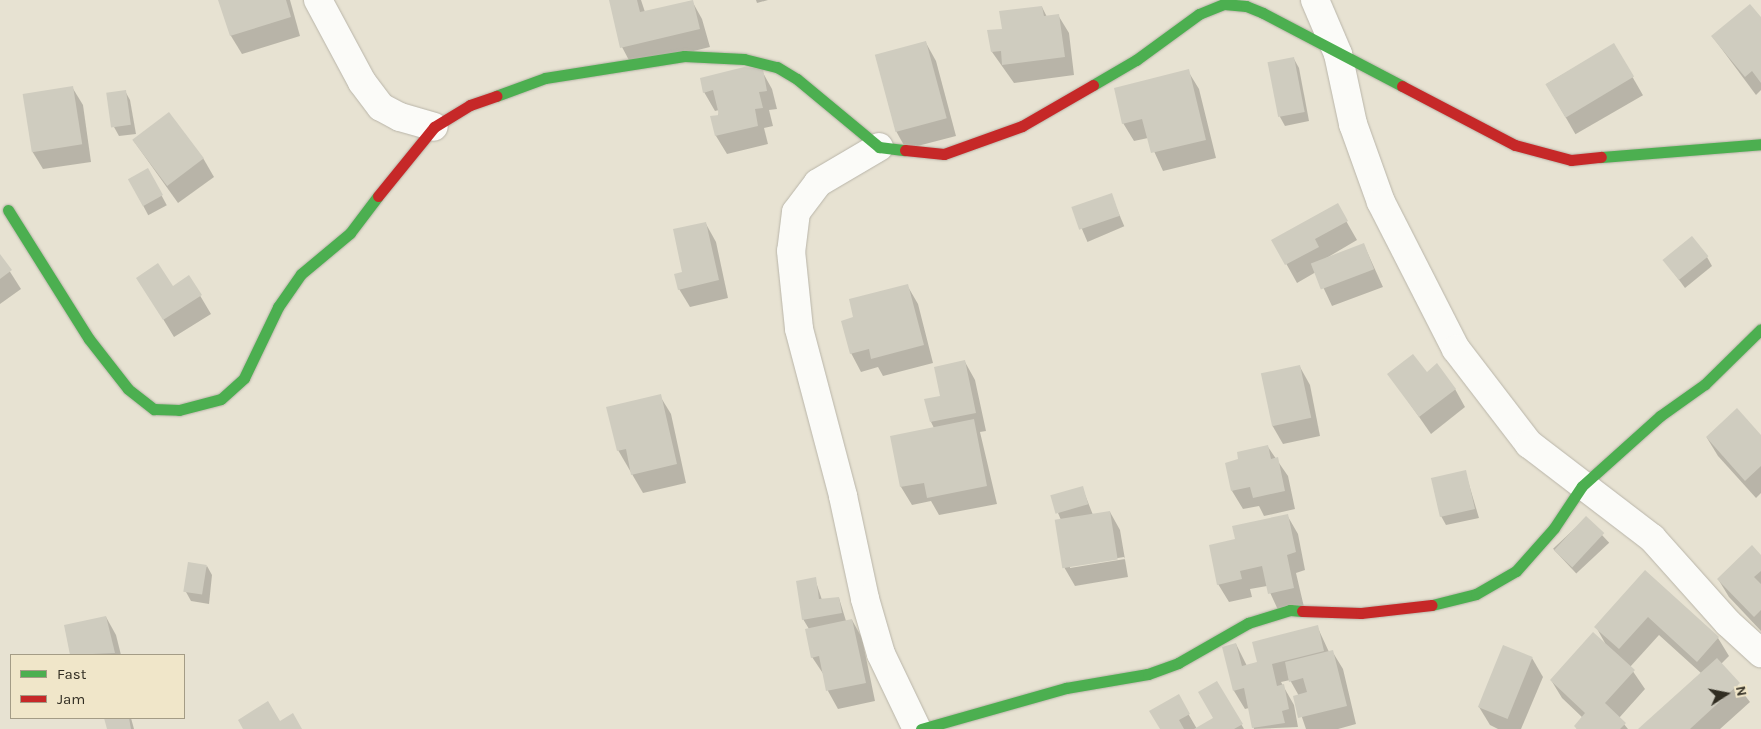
<!DOCTYPE html>
<style>
body{margin:0}
#map{position:relative;width:1761px;height:729px;overflow:hidden;background:#e7e2d2;font-family:Karla,sans-serif}
div>[style]{position:absolute}
.shadow>*{inset:0;background:#0003;transform-origin:0 0}
.building>*{inset:0;background:#cfccbf;transform-origin:0 0}
.roads{filter:drop-shadow(0 0 1px #b9b5a9) drop-shadow(0 0 1px #b9b5a9)}
.street>*{height:28px;margin:-14px;padding:0 14px;transform-origin:14px;border-radius:14px;background:#fbfbf8}
.fast>*{height:11px;margin:-5.5px;padding:0 5.5px;transform-origin:5.5px;border-radius:5.5px;background:#4caf50}
.jam>*{height:11px;margin:-5.5px;padding:0 5.5px;transform-origin:5.5px;border-radius:5.5px;background:#c62828}
span{translate:-50% -50%;white-space:nowrap;text-align:center;line-height:1.15;-webkit-text-stroke:4.5px #f0e6c9;paint-order:stroke}
.legend{position:absolute;left:10px;top:654px;width:175px;height:65px;box-sizing:border-box;background:#f0e6c9;border:1px solid #a49c86;margin:0;padding:6px 9px;list-style:none;font-size:15px;color:#312d22}
.legend li{display:flex;align-items:center;gap:10px;height:25px}
.legend b{width:25px;border:1px solid #a49c86}
.north{position:absolute;left:1701px;top:669px;width:50px;height:50px;-webkit-text-stroke:4px #f0e6c9;paint-order:stroke;rotate:79deg;font-size:14px;font-weight:700;line-height:20px;text-align:center;color:#312d22}
.north::after{content:'';display:block;margin:auto;width:18px;height:22px;background:#312d22;clip-path:polygon(50% 0,100% 100%,50% 72%,0 100%)}
</style>
<div id="map">
<div class="shadow">
<div style="clip-path:polygon(220px 0,290px 0,300px 36px,242px 54px,231px 36px)"></div>
<div style="clip-path:polygon(610px 0,641px 0,645px 12px,692px 1px,702px 19px,710px 47px,632px 66px,622px 47px)"></div>
<div style="clip-path:polygon(756px 0,768px 0,757px 3px)"></div>
<div style="clip-path:polygon(1042px 7px,1047px 17px,1058px 15px,1069px 33px,1074px 75px,1014px 83px,992px 52px,1004px 30px)"></div>
<div style="clip-path:polygon(1761px 18px,1761px 90px,1756px 95px,1712px 36px)"></div>
<div style="clip-path:polygon(926px 43px,936px 61px,956px 136px,906px 149px,896px 131px,876px 56px)"></div>
<div style="left:1614px;top:45px;width:58px;height:78px;rotate:60deg"></div>
<div style="clip-path:polygon(1294px 59px,1299px 68px,1309px 121px,1285px 126px,1280px 117px,1269px 64px)"></div>
<div style="clip-path:polygon(762px 71px,772px 89px,777px 109px,769px 110px,773px 126px,764px 128px,768px 144px,727px 154px,716px 136px,719px 110px,715px 111px,704px 92px)"></div>
<div style="clip-path:polygon(1188px 71px,1199px 89px,1216px 158px,1163px 171px,1148px 138px,1134px 141px,1123px 123px)"></div>
<div style="clip-path:polygon(72px 87px,83px 105px,91px 162px,43px 169px,32px 151px)"></div>
<div style="clip-path:polygon(125px 91px,130px 100px,136px 134px,119px 136px,114px 127px)"></div>
<div style="clip-path:polygon(133px 140px,203px 158px,214px 177px,178px 203px)"></div>
<div style="left:148px;top:170px;width:40px;height:21px;rotate:62deg"></div>
<div style="left:1111px;top:195px;width:34px;height:40px;rotate:67deg"></div>
<div style="clip-path:polygon(1337px 205px,1357px 240px,1323px 260px,1364px 245px,1383px 287px,1332px 306px,1316px 272px,1297px 283px,1273px 240px)"></div>
<div style="clip-path:polygon(706px 224px,716px 242px,728px 298px,690px 307px,679px 289px)"></div>
<div style="clip-path:polygon(0 256px,21px 289px,0 304px)"></div>
<div style="clip-path:polygon(1707px 257px,1712px 266px,1685px 288px,1665px 261px)"></div>
<div style="clip-path:polygon(189px 277px,211px 314px,174px 337px,149px 296px,172px 288px)"></div>
<div style="clip-path:polygon(907px 285px,918px 304px,933px 363px,883px 376px,878px 367px,861px 372px,851px 353px,855px 318px)"></div>
<div style="clip-path:polygon(965px 362px,975px 380px,986px 431px,980px 432px,997px 504px,939px 515px,931px 501px,912px 505px,901px 487px,892px 437px,934px 428px,931px 422px)"></div>
<div style="clip-path:polygon(1300px 367px,1310px 385px,1320px 436px,1283px 444px,1272px 425px)"></div>
<div style="clip-path:polygon(1427px 373px,1455px 389px,1465px 407px,1431px 434px,1389px 374px)"></div>
<div style="clip-path:polygon(660px 396px,671px 414px,686px 483px,643px 493px,618px 450px)"></div>
<div style="clip-path:polygon(1761px 437px,1761px 493px,1756px 498px,1718px 456px,1707px 438px)"></div>
<div style="clip-path:polygon(1268px 447px,1288px 476px,1295px 509px,1264px 516px,1259px 506px,1243px 509px,1232px 491px,1240px 460px)"></div>
<div style="clip-path:polygon(1465px 471px,1479px 518px,1446px 525px,1441px 516px)"></div>
<div style="clip-path:polygon(evenodd,1082px 487px,1093px 515px,1110px 512px,1120px 530px,1128px 577px,1075px 586px,1064px 567px,1061px 520px,1058px 513px,1082px 487px,1124px 557px,1125px 559px,1070px 568px,1070px 566px,1124px 557px)"></div>
<div style="clip-path:polygon(1287px 515px,1298px 534px,1305px 570px,1296px 573px,1304px 607px,1279px 612px,1267px 586px,1250px 589px,1252px 597px,1229px 602px,1218px 584px,1237px 540px)"></div>
<div style="left:1586px;top:518px;width:34px;height:45px;rotate:47deg"></div>
<div style="clip-path:polygon(1761px 557px,1761px 631px,1729px 597px,1718px 579px)"></div>
<div style="clip-path:polygon(207px 566px,212px 575px,209px 604px,191px 601px,186px 592px)"></div>
<div style="clip-path:polygon(1645px 572px,1718px 638px,1729px 656px,1721px 664px,1750px 702px,1720px 729px,1640px 729px,1701px 673px,1659px 635px,1630px 667px,1645px 689px,1619px 718px,1628px 729px,1577px 729px,1575px 726px,1583px 718px,1562px 698px,1551px 680px,1605px 643px,1596px 627px)"></div>
<div style="clip-path:polygon(815px 579px,822px 600px,839px 598px,846px 621px,852px 620px,862px 638px,875px 701px,838px 709px,828px 691px,824px 675px,812px 657px,809px 629px,803px 619px)"></div>
<div style="clip-path:polygon(106px 617px,116px 635px,121px 655px,71px 655px,65px 626px)"></div>
<div style="clip-path:polygon(1317px 626px,1329px 652px,1332px 651px,1343px 669px,1356px 724px,1338px 729px,1306px 729px,1295px 697px,1299px 696px,1290px 680px,1281px 682px,1294px 705px,1298px 727px,1254px 729px,1249px 708px,1245px 709px,1234px 691px,1224px 648px,1236px 644px,1247px 666px,1259px 663px)"></div>
<div style="clip-path:polygon(1532px 658px,1543px 677px,1521px 729px,1498px 729px,1490px 725px,1479px 707px)"></div>
<div style="clip-path:polygon(1217px 683px,1244px 729px,1161px 729px,1178px 696px,1197px 729px,1215px 718px)"></div>
<div style="clip-path:polygon(105px 718px,131px 718px,134px 729px,108px 729px)"></div>
</div>
<div class="building">
<div style="clip-path:polygon(218px 0,286px 0,291px 17px,230px 36px)"></div>
<div style="clip-path:polygon(609px 0,637px 0,640px 12px,693px 0,700px 29px,620px 48px)"></div>
<div style="clip-path:polygon(1750px 4px,1761px 17px,1761px 83px,1752px 71px,1745px 77px,1711px 36px)"></div>
<div style="clip-path:polygon(1042px 6px,1044px 16px,1059px 14px,1065px 57px,1002px 65px,1001px 51px,991px 52px,987px 30px,1002px 29px,999px 11px)"></div>
<div style="left:926px;top:41px;width:80px;height:53px;rotate:75deg"></div>
<div style="left:1614px;top:43px;width:39px;height:80px;rotate:59deg"></div>
<div style="left:1294px;top:57px;width:56px;height:27px;rotate:79deg"></div>
<div style="clip-path:polygon(744px 67px,763px 69px,767px 91px,759px 92px,763px 108px,755px 109px,758px 126px,715px 136px,710px 116px,719px 115px,713px 90px,703px 93px,700px 78px)"></div>
<div style="clip-path:polygon(1189px 69px,1206px 140px,1151px 153px,1142px 119px,1122px 124px,1114px 88px)"></div>
<div style="left:73px;top:86px;width:59px;height:51px;rotate:81deg"></div>
<div style="left:126px;top:90px;width:35px;height:20px;rotate:82deg"></div>
<div style="left:169px;top:112px;width:58px;height:46px;rotate:53deg"></div>
<div style="left:148px;top:168px;width:31px;height:23px;rotate:61deg"></div>
<div style="left:1112px;top:193px;width:24px;height:43px;rotate:71deg"></div>
<div style="clip-path:polygon(1338px 203px,1348px 221px,1315px 239px,1319px 247px,1285px 265px,1271px 240px)"></div>
<div style="clip-path:polygon(706px 222px,719px 280px,678px 290px,674px 274px,682px 272px,673px 229px)"></div>
<div style="left:1692px;top:236px;width:26px;height:38px;rotate:51deg"></div>
<div style="left:1364px;top:243px;width:28px;height:57px;rotate:69deg"></div>
<div style="clip-path:polygon(0 254px,12px 270px,0 279px)"></div>
<div style="clip-path:polygon(158px 263px,173px 286px,189px 275px,202px 295px,163px 320px,136px 278px)"></div>
<div style="clip-path:polygon(908px 284px,924px 345px,871px 359px,869px 349px,850px 354px,841px 321px,853px 317px,849px 299px)"></div>
<div style="clip-path:polygon(1413px 354px,1427px 372px,1437px 363px,1456px 389px,1419px 417px,1387px 374px)"></div>
<div style="clip-path:polygon(965px 360px,976px 413px,930px 422px,924px 399px,940px 396px,934px 367px)"></div>
<div style="left:1300px;top:365px;width:54px;height:40px;rotate:78deg"></div>
<div style="clip-path:polygon(661px 394px,677px 464px,631px 475px,626px 449px,617px 451px,606px 407px)"></div>
<div style="clip-path:polygon(1737px 408px,1761px 435px,1761px 466px,1745px 481px,1706px 437px)"></div>
<div style="clip-path:polygon(974px 419px,987px 486px,927px 498px,924px 483px,900px 487px,890px 436px)"></div>
<div style="clip-path:polygon(1268px 445px,1271px 459px,1278px 457px,1285px 491px,1253px 498px,1250px 487px,1231px 491px,1225px 463px,1238px 459px,1237px 452px)"></div>
<div style="left:1466px;top:470px;width:40px;height:36px;rotate:77deg"></div>
<div style="left:1083px;top:486px;width:19px;height:34px;rotate:74deg"></div>
<div style="left:1110px;top:511px;width:49px;height:56px;rotate:81deg"></div>
<div style="clip-path:polygon(1288px 514px,1296px 552px,1287px 555px,1294px 588px,1268px 594px,1262px 566px,1240px 571px,1242px 579px,1217px 585px,1209px 545px,1235px 539px,1232px 526px)"></div>
<div style="left:1586px;top:516px;width:25px;height:47px;rotate:43deg"></div>
<div style="clip-path:polygon(1752px 545px,1761px 555px,1761px 571px,1754px 577px,1761px 584px,1761px 610px,1754px 617px,1717px 579px)"></div>
<div style="left:188px;top:562px;width:19px;height:30px;rotate:9deg"></div>
<div style="clip-path:polygon(1645px 570px,1719px 637px,1697px 662px,1648px 617px,1619px 649px,1594px 627px)"></div>
<div style="clip-path:polygon(816px 577px,819px 599px,839px 597px,842px 613px,802px 620px,796px 581px)"></div>
<div style="clip-path:polygon(106px 616px,115px 653px,70px 655px,64px 625px)"></div>
<div style="clip-path:polygon(852px 619px,866px 683px,826px 691px,819px 656px,811px 658px,805px 629px)"></div>
<div style="clip-path:polygon(1318px 625px,1324px 651px,1272px 664px,1277px 686px,1284px 684px,1289px 709px,1282px 711px,1285px 723px,1252px 728px,1244px 688px,1233px 691px,1222px 647px,1236px 643px,1242px 666px,1257px 662px,1252px 642px)"></div>
<div style="clip-path:polygon(1593px 632px,1635px 670px,1605px 703px,1626px 723px,1620px 729px,1577px 729px,1574px 726px,1585px 713px,1550px 680px)"></div>
<div style="left:1503px;top:645px;width:32px;height:67px;rotate:22deg"></div>
<div style="clip-path:polygon(1333px 650px,1347px 706px,1298px 718px,1293px 696px,1307px 692px,1303px 678px,1289px 682px,1285px 662px)"></div>
<div style="clip-path:polygon(1717px 658px,1740px 683px,1690px 729px,1638px 729px)"></div>
<div style="clip-path:polygon(1217px 681px,1243px 724px,1234px 729px,1194px 729px,1213px 718px,1198px 692px)"></div>
<div style="clip-path:polygon(1179px 694px,1190px 714px,1179px 720px,1184px 729px,1160px 729px,1149px 711px)"></div>
<div style="clip-path:polygon(268px 701px,280px 721px,293px 713px,302px 729px,243px 729px,238px 720px)"></div>
<div style="clip-path:polygon(104px 718px,129px 718px,131px 729px,107px 729px)"></div>
</div>
<div class="roads">
<div class="street">
<div style="left:318px;top:0;width:93px;rotate:61.8deg"></div>
<div style="left:362px;top:82px;width:31px;rotate:53deg"></div>
<div style="left:381px;top:107px;width:21px;rotate:28deg"></div>
<div style="left:400px;top:117px;width:35px;rotate:16deg"></div>
<div style="left:1315px;top:0;width:59px;rotate:66.9deg"></div>
<div style="left:1338px;top:54px;width:72px;rotate:77.9deg"></div>
<div style="left:1353px;top:124px;width:83px;rotate:70.3deg"></div>
<div style="left:1381px;top:202px;width:165px;rotate:63deg"></div>
<div style="left:1456px;top:349px;width:120px;rotate:52.5deg"></div>
<div style="left:1529px;top:444px;width:155px;rotate:37.4deg"></div>
<div style="left:1652px;top:538px;width:114px;rotate:48.2deg"></div>
<div style="left:1728px;top:623px;width:45px;rotate:42.3deg"></div>
<div style="left:879px;top:147px;width:71px;rotate:149.5deg"></div>
<div style="left:818px;top:183px;width:36px;rotate:127deg"></div>
<div style="left:796px;top:212px;width:39px;rotate:97deg"></div>
<div style="left:791px;top:251px;width:78px;rotate:84.1deg"></div>
<div style="left:799px;top:329px;width:173px;rotate:75.2deg"></div>
<div style="left:843px;top:496px;width:105px;rotate:77.9deg"></div>
<div style="left:865px;top:599px;width:57px;rotate:73.8deg"></div>
<div style="left:881px;top:654px;width:83px;rotate:64.4deg"></div>
</div>
<div class="fast">
<div style="left:1093px;top:85px;width:50px;rotate:-30.2deg"></div>
<div style="left:1136px;top:60px;width:78px;rotate:-36.1deg"></div>
<div style="left:1199px;top:14px;width:27px;rotate:-22deg"></div>
<div style="left:1224px;top:4px;width:22px;rotate:5deg"></div>
<div style="left:1246px;top:6px;width:18px;rotate:22deg"></div>
<div style="left:1263px;top:13px;width:157px;rotate:27.7deg"></div>
<div style="left:496px;top:96px;width:52px;rotate:-20.2deg"></div>
<div style="left:545px;top:78px;width:141px;rotate:-9deg"></div>
<div style="left:684px;top:56px;width:60px;rotate:2.9deg"></div>
<div style="left:744px;top:59px;width:34px;rotate:14deg"></div>
<div style="left:777px;top:67px;width:23px;rotate:31deg"></div>
<div style="left:797px;top:79px;width:107px;rotate:39.7deg"></div>
<div style="left:879px;top:147px;width:26px;rotate:7deg"></div>
<div style="left:1601px;top:157px;width:161px;rotate:-4.6deg"></div>
<div style="left:8px;top:210px;width:152px;rotate:57.9deg"></div>
<div style="left:89px;top:339px;width:63px;rotate:52deg"></div>
<div style="left:128px;top:389px;width:33px;rotate:38deg"></div>
<div style="left:154px;top:409px;width:25px;rotate:2deg"></div>
<div style="left:179px;top:410px;width:43px;rotate:-14.7deg"></div>
<div style="left:221px;top:399px;width:31px;rotate:-42deg"></div>
<div style="left:244px;top:378px;width:79px;rotate:-64.4deg"></div>
<div style="left:278px;top:307px;width:40px;rotate:-55.1deg"></div>
<div style="left:301px;top:274px;width:64px;rotate:-39.9deg"></div>
<div style="left:350px;top:233px;width:46px;rotate:-52.9deg"></div>
<div style="left:1432px;top:605px;width:45px;rotate:-14deg"></div>
<div style="left:1476px;top:594px;width:46px;rotate:-29.9deg"></div>
<div style="left:1516px;top:571px;width:57px;rotate:-48.5deg"></div>
<div style="left:1554px;top:528px;width:50px;rotate:-56.3deg"></div>
<div style="left:1582px;top:486px;width:105px;rotate:-41.9deg"></div>
<div style="left:1660px;top:416px;width:55px;rotate:-35.4deg"></div>
<div style="left:1705px;top:384px;width:78px;rotate:-44.5deg"></div>
<div style="left:921px;top:729px;width:151px;rotate:-15.8deg"></div>
<div style="left:1066px;top:688px;width:83px;rotate:-9.7deg"></div>
<div style="left:1148px;top:674px;width:32px;rotate:-20deg"></div>
<div style="left:1178px;top:663px;width:81px;rotate:-29.7deg"></div>
<div style="left:1248px;top:623px;width:44px;rotate:-17.2deg"></div>
<div style="left:1290px;top:610px;width:12px;rotate:5deg"></div>
</div>
<div class="jam">
<div style="left:1402px;top:86px;width:127px;rotate:27.6deg"></div>
<div style="left:1515px;top:145px;width:58px;rotate:15deg"></div>
<div style="left:1571px;top:160px;width:30px;rotate:-6deg"></div>
<div style="left:905px;top:150px;width:39px;rotate:6deg"></div>
<div style="left:944px;top:154px;width:83px;rotate:-19.7deg"></div>
<div style="left:1022px;top:126px;width:82px;rotate:-30deg"></div>
<div style="left:378px;top:196px;width:89px;rotate:-50.9deg"></div>
<div style="left:434px;top:127px;width:42px;rotate:-31.4deg"></div>
<div style="left:470px;top:105px;width:28px;rotate:-19deg"></div>
<div style="left:1302px;top:611px;width:59px;rotate:1.9deg"></div>
<div style="left:1361px;top:613px;width:71px;rotate:-6.4deg"></div>
</div>
</div>
<ul class="legend">
<li><b style="height:6px;background:#4caf50"></b>Fast</li>
<li><b style="height:6px;background:#c62828"></b>Jam</li>
</ul>
<div class="north">N</div>
</div>
